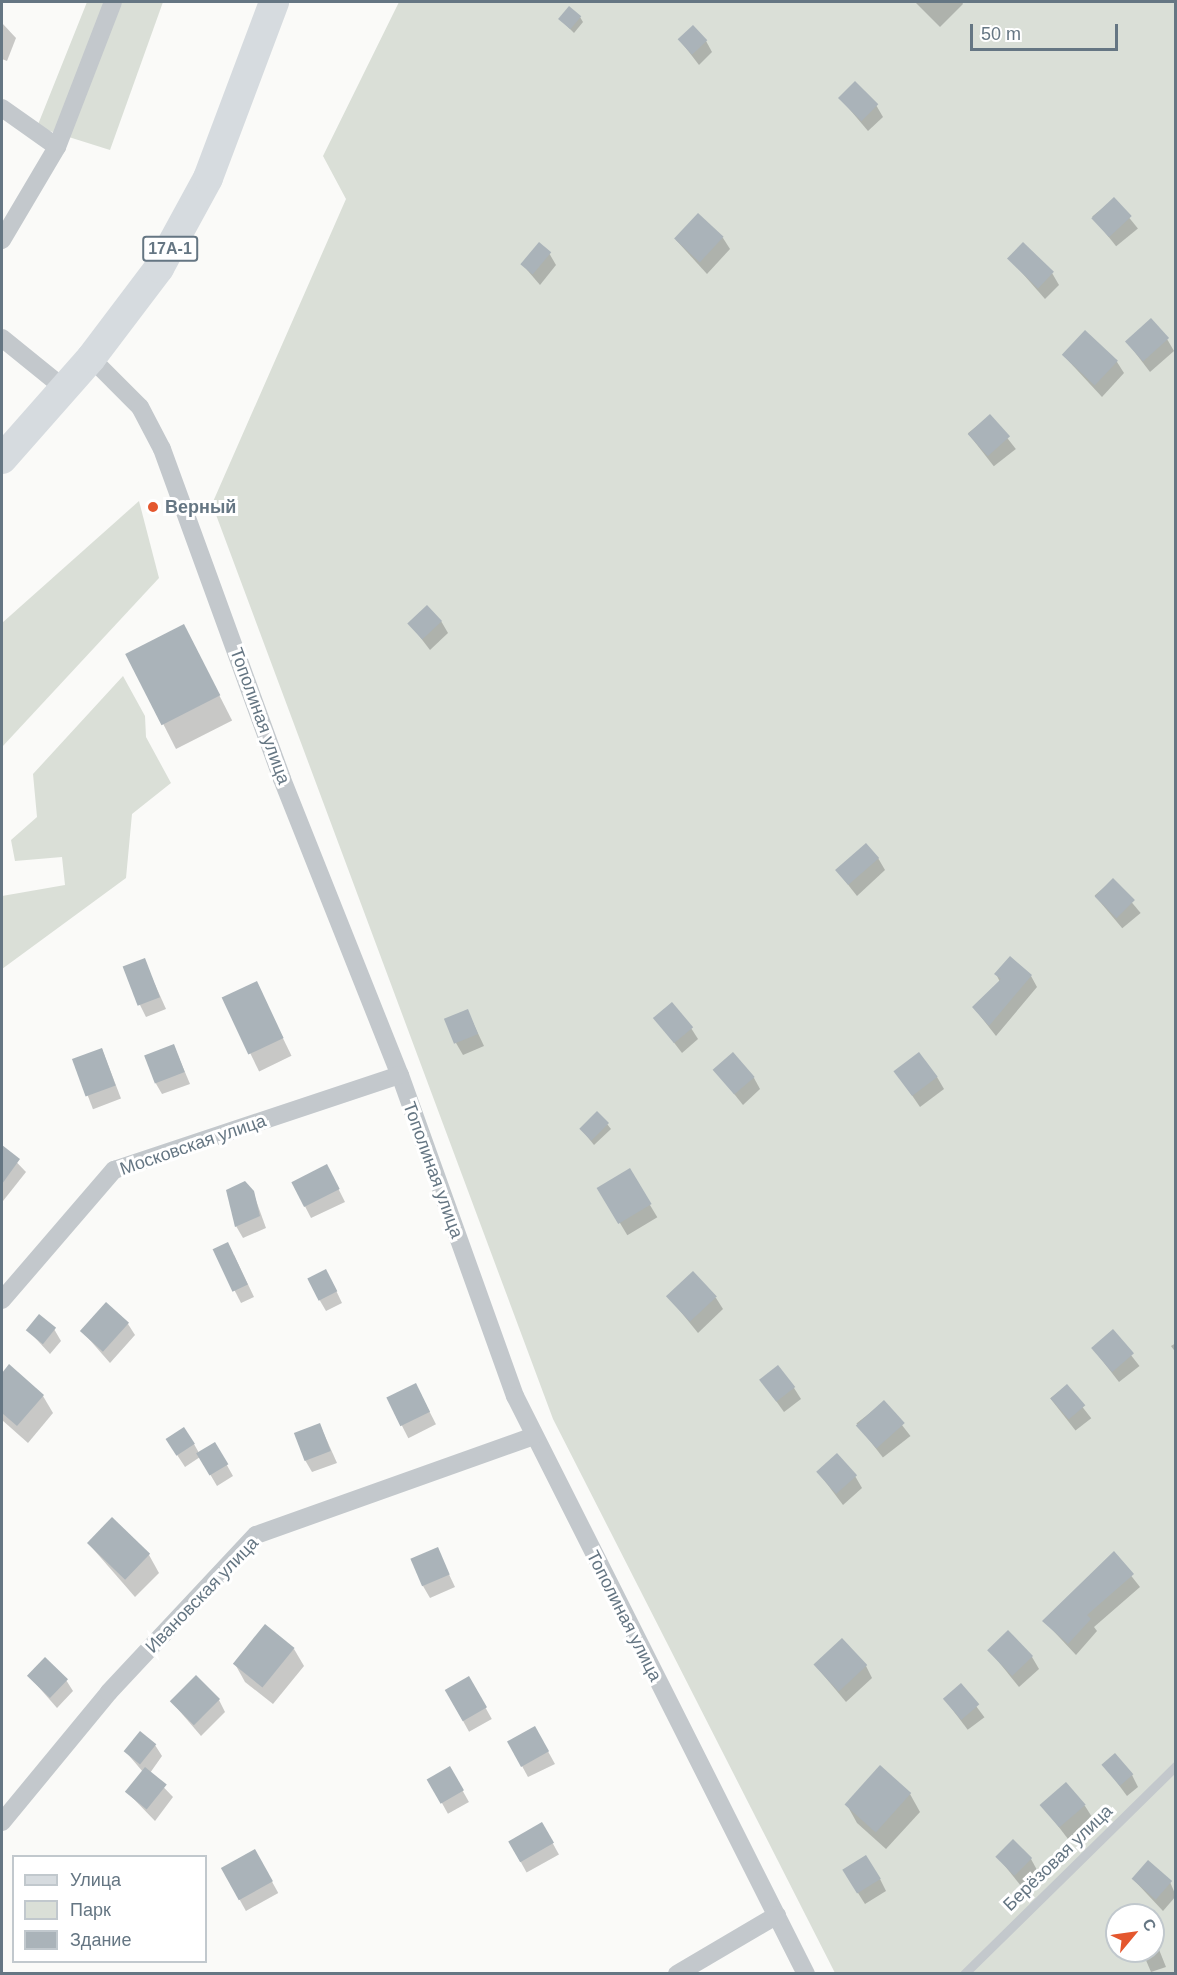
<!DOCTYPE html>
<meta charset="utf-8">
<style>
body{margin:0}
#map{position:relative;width:1177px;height:1975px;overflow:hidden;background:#fafaf8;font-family:Arial,sans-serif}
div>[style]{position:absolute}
.green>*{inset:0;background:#dadfd7}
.shadow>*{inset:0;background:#0003;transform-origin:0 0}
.building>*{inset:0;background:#aab3b9;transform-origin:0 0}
.service>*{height:9px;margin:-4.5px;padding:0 4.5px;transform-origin:4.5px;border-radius:4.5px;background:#c3c8cc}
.minor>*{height:18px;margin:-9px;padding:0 9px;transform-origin:9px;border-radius:9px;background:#c3c8cc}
.primary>*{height:30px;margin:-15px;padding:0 15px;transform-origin:15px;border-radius:15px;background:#d6dbdf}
.dots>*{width:16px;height:16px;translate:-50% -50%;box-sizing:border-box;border:3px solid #fff;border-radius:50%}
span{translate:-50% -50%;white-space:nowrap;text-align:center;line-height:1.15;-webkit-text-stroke:6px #fff;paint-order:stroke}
.shield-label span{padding:2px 4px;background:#fff;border:2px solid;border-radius:4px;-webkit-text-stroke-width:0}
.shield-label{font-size:16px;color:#657683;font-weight:700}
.poi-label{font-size:18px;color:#657683;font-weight:700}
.left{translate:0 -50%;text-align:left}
.street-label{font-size:18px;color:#657683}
.frame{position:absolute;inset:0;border:3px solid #657683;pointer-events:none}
.legend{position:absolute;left:12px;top:1855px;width:195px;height:108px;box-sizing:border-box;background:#fff;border:2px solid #c1c8cd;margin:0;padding:8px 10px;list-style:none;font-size:18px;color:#657683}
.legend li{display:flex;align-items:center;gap:12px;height:30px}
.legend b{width:30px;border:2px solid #c1c8cd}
.north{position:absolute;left:1105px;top:1903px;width:60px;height:60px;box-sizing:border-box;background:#fff;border:2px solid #c1c8cd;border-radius:50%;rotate:61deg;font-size:16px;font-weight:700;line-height:24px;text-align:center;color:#657683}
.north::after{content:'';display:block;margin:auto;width:21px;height:27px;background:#e4572e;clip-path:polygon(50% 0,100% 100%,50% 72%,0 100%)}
.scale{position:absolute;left:970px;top:24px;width:148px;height:27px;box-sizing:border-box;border:3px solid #657683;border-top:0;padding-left:8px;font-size:18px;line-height:21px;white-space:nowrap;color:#657683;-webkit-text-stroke:4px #fff;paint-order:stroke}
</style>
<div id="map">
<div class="green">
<div style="clip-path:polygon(87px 2px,163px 2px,110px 150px,37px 127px)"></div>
<div style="clip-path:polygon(evenodd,399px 2px,1175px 2px,1175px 1973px,835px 1973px,553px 1419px,212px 504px,346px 199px,323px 156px,399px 2px,1117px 1915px,1153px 1915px,1153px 1951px,1117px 1951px,1117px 1915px)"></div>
<div style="clip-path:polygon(139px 501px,159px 578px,2px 747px,2px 623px)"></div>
<div style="clip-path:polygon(123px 676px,145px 716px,146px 737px,171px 783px,132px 814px,126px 878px,2px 969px,2px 896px,65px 885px,62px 857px,15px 861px,11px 840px,37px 817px,33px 774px)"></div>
</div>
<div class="shadow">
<div style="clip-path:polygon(915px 2px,962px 2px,963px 4px,940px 27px)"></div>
<div style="clip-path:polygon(580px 17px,583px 22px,574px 33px,560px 19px)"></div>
<div style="clip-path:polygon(2px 23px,16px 38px,7px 61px,2px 59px)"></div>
<div style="clip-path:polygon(679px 39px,706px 41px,712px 52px,699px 65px)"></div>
<div style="clip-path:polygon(840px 98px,876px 105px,883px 117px,868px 131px)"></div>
<div style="left:1114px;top:199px;width:38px;height:28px;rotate:51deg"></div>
<div style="clip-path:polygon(723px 238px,730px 249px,707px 274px,676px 240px)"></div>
<div style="clip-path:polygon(549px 253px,556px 265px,540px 285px,522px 264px)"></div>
<div style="clip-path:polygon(1009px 258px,1052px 273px,1059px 285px,1045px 299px)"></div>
<div style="clip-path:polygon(1167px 339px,1174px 351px,1150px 372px,1127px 342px)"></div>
<div style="clip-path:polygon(1064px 356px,1117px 362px,1124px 373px,1102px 397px)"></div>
<div style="left:990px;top:416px;width:42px;height:28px;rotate:52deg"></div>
<div style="clip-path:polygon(441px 621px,448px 633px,430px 650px,410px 624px)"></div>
<div style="left:184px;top:626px;width:106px;height:63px;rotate:63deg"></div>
<div style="clip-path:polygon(878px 858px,885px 870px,857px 896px,838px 872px)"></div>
<div style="left:1113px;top:880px;width:43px;height:24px;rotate:50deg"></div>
<div style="clip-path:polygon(144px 960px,166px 1009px,146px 1017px,140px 1005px)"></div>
<div style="clip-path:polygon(996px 974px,1031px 976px,1037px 987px,996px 1036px,974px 1008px,1000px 982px)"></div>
<div style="left:256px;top:983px;width:81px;height:36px;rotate:64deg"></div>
<div style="clip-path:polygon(467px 1010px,484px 1046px,463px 1055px,456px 1043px)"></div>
<div style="clip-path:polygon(655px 1018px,691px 1028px,698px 1039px,682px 1053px)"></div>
<div style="clip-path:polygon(174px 1046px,190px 1084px,162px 1094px,155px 1082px)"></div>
<div style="left:102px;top:1049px;width:53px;height:30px;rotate:69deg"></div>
<div style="clip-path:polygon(715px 1070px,754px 1078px,760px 1089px,743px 1105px)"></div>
<div style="clip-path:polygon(896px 1072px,937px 1077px,944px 1089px,920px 1107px)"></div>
<div style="clip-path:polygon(607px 1124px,611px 1129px,594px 1145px,581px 1129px)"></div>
<div style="clip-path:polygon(2px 1147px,26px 1172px,3px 1201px,2px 1200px)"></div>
<div style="left:629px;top:1170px;width:55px;height:35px;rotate:59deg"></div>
<div style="clip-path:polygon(333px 1178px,345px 1202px,311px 1218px,293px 1183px)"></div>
<div style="clip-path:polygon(253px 1192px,266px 1228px,243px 1238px,236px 1226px)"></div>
<div style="clip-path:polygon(214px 1250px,234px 1255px,254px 1297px,241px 1303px)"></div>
<div style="clip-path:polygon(332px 1282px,342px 1303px,326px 1311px,319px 1299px)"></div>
<div style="clip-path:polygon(668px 1296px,716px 1298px,723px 1309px,698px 1333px)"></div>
<div style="clip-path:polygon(128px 1324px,135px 1335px,110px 1363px,82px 1331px)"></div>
<div style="clip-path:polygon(27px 1329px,54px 1329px,61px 1341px,50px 1354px)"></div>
<div style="left:1113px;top:1332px;width:43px;height:26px;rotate:52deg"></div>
<div style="clip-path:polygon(1176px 1343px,1176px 1353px,1171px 1346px)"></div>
<div style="clip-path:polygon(9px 1366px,43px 1396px,53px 1413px,28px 1443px,2px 1420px,2px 1376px)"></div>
<div style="clip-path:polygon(761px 1380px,794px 1388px,801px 1399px,784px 1412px)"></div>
<div style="left:416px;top:1385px;width:44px;height:31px;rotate:63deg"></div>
<div style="left:1066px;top:1386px;width:41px;height:20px;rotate:52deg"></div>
<div style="left:884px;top:1402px;width:43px;height:35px;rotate:52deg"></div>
<div style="clip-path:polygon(320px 1425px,337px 1463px,312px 1472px,305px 1460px)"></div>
<div style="clip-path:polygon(168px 1441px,194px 1444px,199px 1453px,215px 1444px,233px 1476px,217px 1486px,200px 1457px,185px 1467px)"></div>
<div style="clip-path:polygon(818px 1472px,855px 1476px,862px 1488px,843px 1505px)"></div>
<div style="clip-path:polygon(88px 1543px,149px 1555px,159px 1573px,135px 1597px)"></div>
<div style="clip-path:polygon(437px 1549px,455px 1587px,430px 1598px,423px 1586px)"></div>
<div style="clip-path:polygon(1114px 1554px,1140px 1587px,1094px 1627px,1097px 1631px,1076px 1655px,1044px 1621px)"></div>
<div style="clip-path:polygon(294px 1649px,304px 1666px,273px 1704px,245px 1682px,235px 1664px)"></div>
<div style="clip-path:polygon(989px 1650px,1032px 1657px,1039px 1669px,1019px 1687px)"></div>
<div style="clip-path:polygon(815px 1665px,866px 1666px,872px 1678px,846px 1702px)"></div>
<div style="clip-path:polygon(29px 1676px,66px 1680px,73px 1691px,57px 1708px)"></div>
<div style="left:469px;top:1678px;width:47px;height:26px;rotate:61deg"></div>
<div style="left:961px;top:1686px;width:39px;height:21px;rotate:53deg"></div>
<div style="clip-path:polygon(219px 1700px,225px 1712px,201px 1736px,171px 1701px)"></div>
<div style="clip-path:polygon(535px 1728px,555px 1764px,528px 1777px,522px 1766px)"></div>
<div style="clip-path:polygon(155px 1745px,162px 1756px,150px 1773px,173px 1797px,155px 1821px,127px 1792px,143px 1772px,126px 1752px)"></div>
<div style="clip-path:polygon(1104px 1765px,1132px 1775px,1138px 1787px,1127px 1796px)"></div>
<div style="left:450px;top:1768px;width:39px;height:24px;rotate:61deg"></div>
<div style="clip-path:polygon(910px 1794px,920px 1812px,886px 1849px,857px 1823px,847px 1805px)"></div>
<div style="clip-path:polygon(1042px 1805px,1085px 1806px,1092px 1817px,1068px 1839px)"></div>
<div style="left:542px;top:1824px;width:35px;height:37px;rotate:61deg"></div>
<div style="left:255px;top:1851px;width:48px;height:37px;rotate:61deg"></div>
<div style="clip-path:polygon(997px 1856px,1031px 1859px,1037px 1870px,1021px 1886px)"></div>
<div style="clip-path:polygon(880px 1879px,886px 1891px,865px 1904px,851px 1882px)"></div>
<div style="clip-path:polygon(1133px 1879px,1170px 1882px,1176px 1896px,1163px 1911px)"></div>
<div style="clip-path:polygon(1156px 1942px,1166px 1967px,1151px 1972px,1142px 1951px,1153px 1951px)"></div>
</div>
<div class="building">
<div style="left:569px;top:6px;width:16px;height:17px;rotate:40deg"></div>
<div style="left:693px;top:25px;width:21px;height:21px;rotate:47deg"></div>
<div style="left:855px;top:81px;width:33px;height:24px;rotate:45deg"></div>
<div style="left:1114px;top:197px;width:26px;height:31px;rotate:47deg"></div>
<div style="left:698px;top:213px;width:35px;height:35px;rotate:43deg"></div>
<div style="left:539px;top:242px;width:16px;height:29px;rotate:40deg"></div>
<div style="left:1023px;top:242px;width:43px;height:23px;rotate:44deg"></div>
<div style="left:1151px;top:318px;width:27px;height:35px;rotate:48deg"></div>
<div style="left:1085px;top:330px;width:45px;height:34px;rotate:43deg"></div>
<div style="left:990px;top:414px;width:30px;height:30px;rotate:48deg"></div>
<div style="left:427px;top:605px;width:22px;height:27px;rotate:47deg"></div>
<div style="left:184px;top:624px;width:80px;height:66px;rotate:63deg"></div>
<div style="left:866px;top:843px;width:20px;height:41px;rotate:49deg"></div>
<div style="left:1113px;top:878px;width:31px;height:26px;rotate:45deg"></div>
<div style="clip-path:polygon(1010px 956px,1032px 975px,989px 1026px,972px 1007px,1001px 979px,994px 974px)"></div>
<div style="left:145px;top:958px;width:42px;height:24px;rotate:69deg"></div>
<div style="left:257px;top:981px;width:63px;height:39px;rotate:65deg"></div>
<div style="left:672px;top:1002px;width:33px;height:25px;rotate:50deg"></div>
<div style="left:468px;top:1009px;width:27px;height:26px;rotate:68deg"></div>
<div style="left:174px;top:1044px;width:30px;height:32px;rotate:69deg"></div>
<div style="left:102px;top:1048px;width:40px;height:32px;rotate:70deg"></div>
<div style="left:733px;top:1052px;width:33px;height:27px;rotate:49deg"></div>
<div style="left:919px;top:1052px;width:31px;height:32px;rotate:53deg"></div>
<div style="left:597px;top:1111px;width:17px;height:25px;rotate:45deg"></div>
<div style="clip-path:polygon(2px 1145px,20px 1159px,2px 1184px)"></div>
<div style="left:327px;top:1164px;width:28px;height:40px;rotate:63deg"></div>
<div style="left:630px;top:1168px;width:42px;height:39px;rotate:59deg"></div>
<div style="clip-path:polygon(245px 1181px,254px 1191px,260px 1216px,235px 1227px,226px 1190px)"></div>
<div style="left:228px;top:1242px;width:47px;height:17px;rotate:65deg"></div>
<div style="left:326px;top:1269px;width:25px;height:21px;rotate:63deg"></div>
<div style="left:693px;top:1271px;width:35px;height:37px;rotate:47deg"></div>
<div style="left:106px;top:1302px;width:31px;height:39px;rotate:42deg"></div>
<div style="left:39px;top:1314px;width:22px;height:21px;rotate:39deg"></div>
<div style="left:1113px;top:1329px;width:32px;height:29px;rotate:49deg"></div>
<div style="clip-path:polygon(9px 1364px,44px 1395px,17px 1426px,2px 1413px,2px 1373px)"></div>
<div style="left:778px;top:1365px;width:28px;height:24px;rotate:52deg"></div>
<div style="left:416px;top:1383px;width:32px;height:33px;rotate:64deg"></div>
<div style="left:1067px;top:1384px;width:28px;height:22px;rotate:49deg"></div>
<div style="left:884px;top:1400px;width:31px;height:38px;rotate:48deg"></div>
<div style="left:320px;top:1423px;width:30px;height:28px;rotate:69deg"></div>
<div style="left:184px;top:1427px;width:20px;height:22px;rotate:57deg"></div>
<div style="left:215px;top:1442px;width:26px;height:22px;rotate:59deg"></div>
<div style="left:837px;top:1453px;width:30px;height:28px;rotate:48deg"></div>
<div style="left:112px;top:1517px;width:53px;height:36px;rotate:44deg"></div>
<div style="left:438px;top:1547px;width:30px;height:30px;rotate:67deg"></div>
<div style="clip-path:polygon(1114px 1551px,1134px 1574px,1087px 1615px,1091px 1619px,1068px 1644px,1042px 1621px)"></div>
<div style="left:265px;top:1624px;width:38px;height:51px;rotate:39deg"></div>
<div style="left:1008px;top:1630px;width:36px;height:29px;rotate:46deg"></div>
<div style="left:842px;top:1638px;width:37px;height:39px;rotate:47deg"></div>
<div style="left:45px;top:1657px;width:32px;height:26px;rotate:44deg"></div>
<div style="left:196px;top:1675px;width:34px;height:37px;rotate:45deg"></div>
<div style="left:469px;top:1676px;width:36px;height:28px;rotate:60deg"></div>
<div style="left:961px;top:1683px;width:28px;height:24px;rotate:49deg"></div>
<div style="left:535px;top:1726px;width:29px;height:32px;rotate:61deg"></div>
<div style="left:140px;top:1731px;width:21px;height:26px;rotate:39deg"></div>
<div style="left:1115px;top:1753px;width:28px;height:18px;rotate:49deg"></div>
<div style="left:880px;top:1765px;width:42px;height:53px;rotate:42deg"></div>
<div style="left:450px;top:1766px;width:28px;height:27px;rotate:60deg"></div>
<div style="left:145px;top:1767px;width:28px;height:32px;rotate:39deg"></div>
<div style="left:1066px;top:1782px;width:30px;height:35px;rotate:49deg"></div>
<div style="left:542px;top:1822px;width:24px;height:39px;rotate:60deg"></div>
<div style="left:1013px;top:1839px;width:27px;height:25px;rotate:45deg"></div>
<div style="left:255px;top:1849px;width:37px;height:39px;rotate:61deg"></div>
<div style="left:866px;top:1855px;width:28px;height:28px;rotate:58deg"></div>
<div style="left:1148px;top:1860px;width:32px;height:25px;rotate:41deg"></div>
</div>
<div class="service">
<div style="left:964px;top:1974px;width:297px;rotate:-44.5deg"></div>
</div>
<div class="minor">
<div style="left:2px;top:108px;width:67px;rotate:35.3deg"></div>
<div style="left:2px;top:240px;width:108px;rotate:-59.4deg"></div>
<div style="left:57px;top:147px;width:155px;rotate:-68.9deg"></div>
<div style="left:2px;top:338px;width:81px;rotate:39deg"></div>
<div style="left:91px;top:358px;width:69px;rotate:45deg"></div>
<div style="left:140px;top:407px;width:47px;rotate:62.4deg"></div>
<div style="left:162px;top:449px;width:351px;rotate:70deg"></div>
<div style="left:282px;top:779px;width:319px;rotate:68.3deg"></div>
<div style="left:400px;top:1075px;width:341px;rotate:70.3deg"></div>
<div style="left:515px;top:1396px;width:647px;rotate:63.28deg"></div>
<div style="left:2px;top:1300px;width:172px;rotate:-49.3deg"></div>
<div style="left:114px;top:1170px;width:301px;rotate:-18.4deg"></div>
<div style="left:2px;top:1822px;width:168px;rotate:-50.5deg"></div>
<div style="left:109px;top:1692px;width:215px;rotate:-46.9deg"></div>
<div style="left:256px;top:1535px;width:295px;rotate:-19.6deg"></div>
<div style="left:677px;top:1974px;width:116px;rotate:-30.5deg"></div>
</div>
<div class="primary">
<div style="left:2px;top:459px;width:135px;rotate:-48.6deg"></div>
<div style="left:91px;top:358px;width:113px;rotate:-52.9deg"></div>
<div style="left:159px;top:268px;width:102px;rotate:-61.4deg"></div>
<div style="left:208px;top:178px;width:188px;rotate:-69.4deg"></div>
</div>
<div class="dots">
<div style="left:153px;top:507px;background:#e4572e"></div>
</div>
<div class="shield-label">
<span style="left:170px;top:249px">17А-1</span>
</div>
<div class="poi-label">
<span class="left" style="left:165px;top:507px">Верный</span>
</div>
<div class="street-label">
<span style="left:260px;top:716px;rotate:70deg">Тополиная улица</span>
<span style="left:193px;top:1145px;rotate:-19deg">Московская улица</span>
<span style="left:433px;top:1170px;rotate:70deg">Тополиная улица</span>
<span style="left:202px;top:1595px;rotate:-46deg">Ивановская улица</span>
<span style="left:624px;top:1616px;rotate:63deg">Тополиная улица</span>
<span style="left:1058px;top:1858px;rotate:-44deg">Берёзовая улица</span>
</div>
<div class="frame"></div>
<ul class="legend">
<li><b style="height:8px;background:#d6dbdf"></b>Улица</li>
<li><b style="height:16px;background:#dadfd7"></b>Парк</li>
<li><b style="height:16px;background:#aab3b9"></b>Здание</li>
</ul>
<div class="north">С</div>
<div class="scale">50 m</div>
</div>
